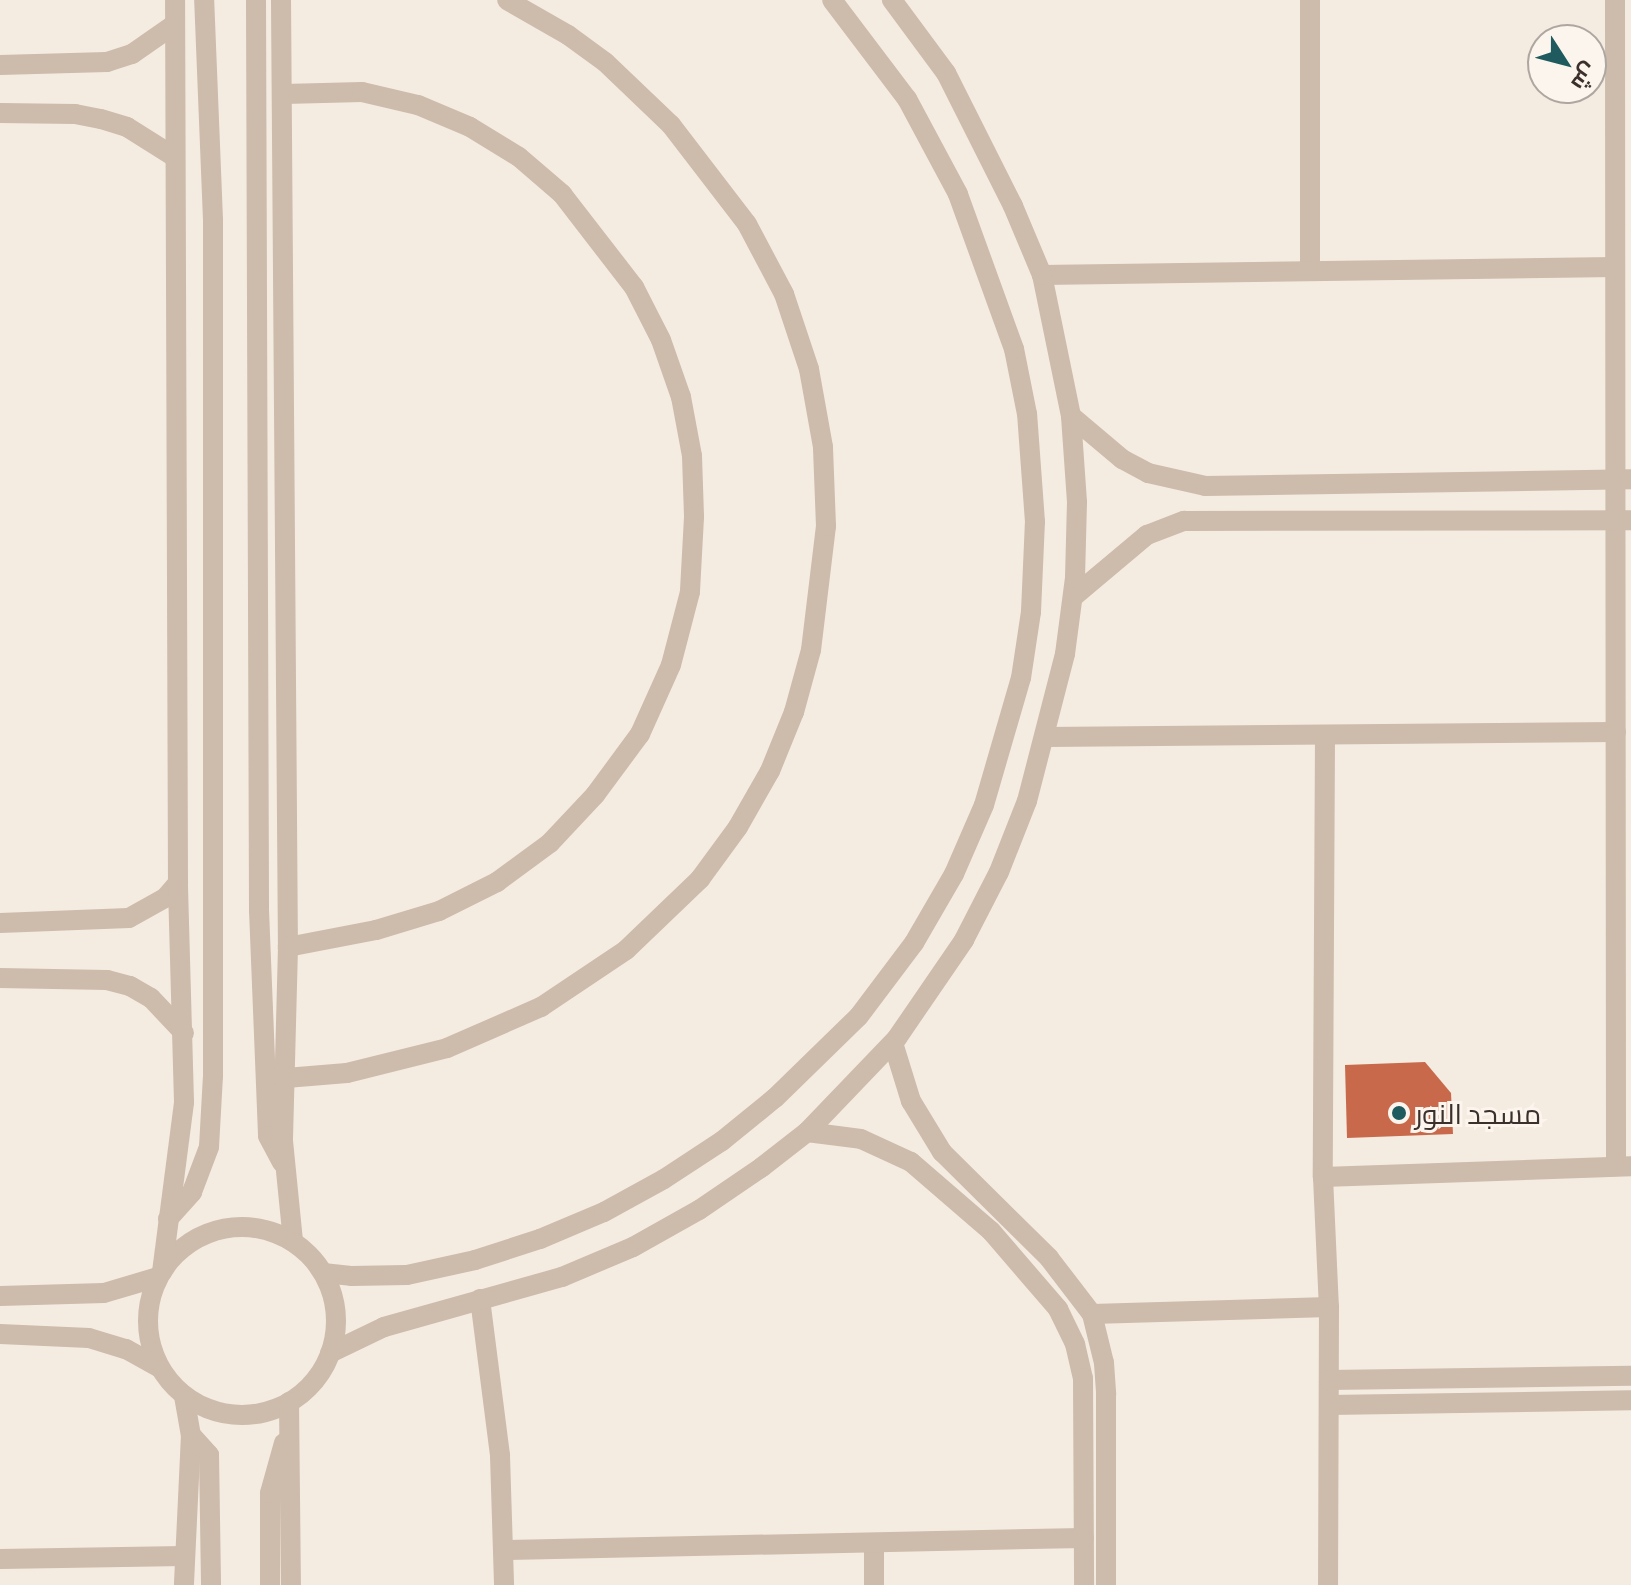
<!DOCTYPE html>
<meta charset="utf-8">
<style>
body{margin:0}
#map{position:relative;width:1631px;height:1585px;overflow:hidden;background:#f4ebe1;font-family:Commissioner,Cairo,sans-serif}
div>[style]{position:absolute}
.building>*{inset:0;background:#c8694b}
.minor>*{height:20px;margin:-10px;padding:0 10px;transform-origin:10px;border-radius:10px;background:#cdbbac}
.minor>.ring{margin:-10px;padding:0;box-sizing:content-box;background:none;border:20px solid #cdbbac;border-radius:50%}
.dots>*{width:22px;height:22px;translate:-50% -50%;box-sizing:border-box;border:4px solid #fbf5ee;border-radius:50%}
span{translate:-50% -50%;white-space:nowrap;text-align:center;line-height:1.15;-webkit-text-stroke:6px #fbf5ee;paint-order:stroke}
.poi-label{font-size:28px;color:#3b302b}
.left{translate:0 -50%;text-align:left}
.north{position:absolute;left:1527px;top:24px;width:80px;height:80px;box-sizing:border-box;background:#fbf5ee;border:2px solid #aea6a0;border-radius:50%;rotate:126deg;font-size:22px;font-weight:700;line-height:32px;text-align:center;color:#3b302b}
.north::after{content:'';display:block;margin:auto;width:28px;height:36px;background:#1f5a5e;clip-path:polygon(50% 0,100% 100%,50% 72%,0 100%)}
</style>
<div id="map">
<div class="building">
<div style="clip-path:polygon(1425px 1062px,1451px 1093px,1453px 1134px,1347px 1138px,1345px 1065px)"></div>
</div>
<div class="minor">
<div style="left:256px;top:0;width:910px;rotate:89.81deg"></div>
<div style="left:259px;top:910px;width:226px;rotate:87.7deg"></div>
<div style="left:268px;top:1136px;width:30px;rotate:62deg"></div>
<div style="left:281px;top:0;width:947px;rotate:89.58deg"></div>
<div style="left:288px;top:947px;width:194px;rotate:91.5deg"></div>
<div style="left:283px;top:1141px;width:101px;rotate:84.3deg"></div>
<div style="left:1615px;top:0;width:1166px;rotate:89.95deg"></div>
<div style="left:0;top:65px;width:107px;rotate:-1.6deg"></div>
<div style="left:107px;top:62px;width:26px;rotate:-18deg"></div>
<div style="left:132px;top:54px;width:52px;rotate:-34.9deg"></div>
<div style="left:284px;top:94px;width:78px;rotate:-1.5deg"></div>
<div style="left:362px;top:92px;width:57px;rotate:13.1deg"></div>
<div style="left:418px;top:105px;width:56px;rotate:22.9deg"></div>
<div style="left:470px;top:127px;width:57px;rotate:31.5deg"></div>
<div style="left:519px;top:157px;width:57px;rotate:40.7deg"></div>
<div style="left:562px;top:194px;width:118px;rotate:52.3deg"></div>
<div style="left:634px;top:287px;width:59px;rotate:63deg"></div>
<div style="left:661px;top:340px;width:60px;rotate:70.7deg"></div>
<div style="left:681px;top:397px;width:60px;rotate:79.4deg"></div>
<div style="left:692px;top:456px;width:61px;rotate:88.1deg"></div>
<div style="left:694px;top:517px;width:75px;rotate:93.1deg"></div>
<div style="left:690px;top:592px;width:75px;rotate:104.6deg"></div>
<div style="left:671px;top:665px;width:76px;rotate:114.2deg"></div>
<div style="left:640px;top:734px;width:76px;rotate:126.4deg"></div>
<div style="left:595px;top:795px;width:66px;rotate:133.2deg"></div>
<div style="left:550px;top:843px;width:66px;rotate:143.7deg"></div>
<div style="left:497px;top:882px;width:65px;rotate:153.4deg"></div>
<div style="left:439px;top:911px;width:66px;rotate:163.2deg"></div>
<div style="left:376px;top:930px;width:90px;rotate:169.1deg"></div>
<div style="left:0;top:113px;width:75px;rotate:0.8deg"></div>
<div style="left:75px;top:114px;width:26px;rotate:11deg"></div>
<div style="left:101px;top:119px;width:27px;rotate:17deg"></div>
<div style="left:127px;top:127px;width:54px;rotate:32.2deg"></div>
<div style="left:1310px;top:269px;width:269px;rotate:-90deg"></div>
<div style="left:1042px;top:275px;width:573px;rotate:-0.8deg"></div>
<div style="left:1071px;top:416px;width:67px;rotate:40.1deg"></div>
<div style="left:1122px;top:459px;width:30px;rotate:28deg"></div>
<div style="left:1148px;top:473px;width:58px;rotate:12.8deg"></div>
<div style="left:1205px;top:486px;width:426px;rotate:-0.9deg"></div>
<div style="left:1073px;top:597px;width:97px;rotate:-40deg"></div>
<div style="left:1147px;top:535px;width:40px;rotate:-21deg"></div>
<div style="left:1184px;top:521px;width:447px;rotate:-0.1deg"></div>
<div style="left:1046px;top:737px;width:570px;rotate:-0.5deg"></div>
<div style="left:1325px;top:737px;width:440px;rotate:90.3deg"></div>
<div style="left:1323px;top:1177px;width:130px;rotate:87.4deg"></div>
<div style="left:1329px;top:1307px;width:278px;rotate:90.2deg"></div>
<div style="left:0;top:923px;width:129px;rotate:-2.2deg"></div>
<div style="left:129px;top:918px;width:41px;rotate:-29.1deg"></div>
<div style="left:165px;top:898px;width:20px;rotate:-49deg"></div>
<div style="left:0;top:978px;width:107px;rotate:1.1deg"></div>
<div style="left:107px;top:980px;width:24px;rotate:15deg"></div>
<div style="left:130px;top:986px;width:24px;rotate:30deg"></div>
<div style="left:151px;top:998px;width:48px;rotate:46.7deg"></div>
<div style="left:893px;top:1043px;width:61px;rotate:72.8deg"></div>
<div style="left:911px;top:1101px;width:60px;rotate:58.7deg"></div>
<div style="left:942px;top:1152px;width:151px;rotate:44.7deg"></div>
<div style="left:1049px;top:1258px;width:71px;rotate:52.5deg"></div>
<div style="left:1092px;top:1314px;width:50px;rotate:76.2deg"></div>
<div style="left:1104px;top:1363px;width:32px;rotate:86deg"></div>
<div style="left:1106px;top:1395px;width:190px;rotate:90deg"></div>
<div style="left:286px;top:1078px;width:61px;rotate:-4.7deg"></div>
<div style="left:347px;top:1073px;width:103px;rotate:-14deg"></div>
<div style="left:447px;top:1048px;width:103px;rotate:-23.6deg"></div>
<div style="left:541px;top:1007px;width:102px;rotate:-33.8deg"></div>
<div style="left:626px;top:950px;width:103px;rotate:-43.8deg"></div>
<div style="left:700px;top:879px;width:64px;rotate:-53.8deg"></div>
<div style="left:738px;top:827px;width:64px;rotate:-60.3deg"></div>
<div style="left:770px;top:771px;width:64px;rotate:-67.9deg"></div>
<div style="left:794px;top:712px;width:64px;rotate:-74.7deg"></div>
<div style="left:811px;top:650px;width:125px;rotate:-83.1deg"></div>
<div style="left:826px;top:526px;width:79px;rotate:-92.2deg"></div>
<div style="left:823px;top:447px;width:79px;rotate:-100.2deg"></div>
<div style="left:809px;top:369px;width:79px;rotate:-108.4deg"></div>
<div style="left:784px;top:294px;width:79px;rotate:-117.9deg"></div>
<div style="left:747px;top:224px;width:125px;rotate:-127.5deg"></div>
<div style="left:671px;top:125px;width:91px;rotate:-136.3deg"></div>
<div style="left:605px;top:62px;width:46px;rotate:-143.9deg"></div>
<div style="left:568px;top:35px;width:70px;rotate:-150.2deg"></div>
<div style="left:807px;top:1132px;width:54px;rotate:7.4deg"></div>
<div style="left:861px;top:1139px;width:55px;rotate:24.7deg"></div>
<div style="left:911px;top:1162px;width:106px;rotate:40.8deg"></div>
<div style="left:991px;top:1231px;width:103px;rotate:49.3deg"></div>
<div style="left:1058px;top:1309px;width:39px;rotate:64deg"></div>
<div style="left:1075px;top:1344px;width:35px;rotate:77deg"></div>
<div style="left:1083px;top:1378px;width:207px;rotate:89.7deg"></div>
<div style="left:1323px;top:1177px;width:308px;rotate:-2deg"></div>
<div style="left:168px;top:1219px;width:36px;rotate:-48deg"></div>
<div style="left:192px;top:1192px;width:48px;rotate:-69.3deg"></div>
<div style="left:209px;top:1147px;width:71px;rotate:-86.8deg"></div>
<div style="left:213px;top:1076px;width:856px;rotate:-90deg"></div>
<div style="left:213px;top:220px;width:220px;rotate:-92.3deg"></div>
<div class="ring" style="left:148px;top:1227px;width:168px;height:168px"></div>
<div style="left:162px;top:1272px;width:171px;rotate:-82.6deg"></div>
<div style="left:184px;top:1102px;width:219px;rotate:-91.6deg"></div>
<div style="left:178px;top:883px;width:883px;rotate:-90.19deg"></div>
<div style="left:323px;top:1273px;width:28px;rotate:6deg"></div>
<div style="left:351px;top:1276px;width:56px;rotate:-1deg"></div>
<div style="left:407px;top:1275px;width:70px;rotate:-12.4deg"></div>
<div style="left:475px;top:1260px;width:68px;rotate:-17.9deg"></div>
<div style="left:540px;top:1239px;width:69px;rotate:-22.9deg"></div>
<div style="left:604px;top:1212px;width:68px;rotate:-28.8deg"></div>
<div style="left:664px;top:1179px;width:69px;rotate:-33.2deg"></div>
<div style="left:722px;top:1141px;width:68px;rotate:-39.1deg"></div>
<div style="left:775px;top:1098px;width:117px;rotate:-44.3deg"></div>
<div style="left:859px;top:1016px;width:91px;rotate:-53deg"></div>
<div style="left:914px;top:943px;width:80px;rotate:-59.9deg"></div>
<div style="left:954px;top:874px;width:75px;rotate:-66.5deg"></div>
<div style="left:984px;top:805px;width:132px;rotate:-73.8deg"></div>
<div style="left:1021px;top:678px;width:67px;rotate:-81.4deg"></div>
<div style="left:1031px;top:612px;width:90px;rotate:-87.5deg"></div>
<div style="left:1035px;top:522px;width:108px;rotate:-94.2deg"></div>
<div style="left:1027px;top:414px;width:66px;rotate:-101.3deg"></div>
<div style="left:1014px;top:349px;width:165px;rotate:-109.9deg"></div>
<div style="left:958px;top:194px;width:108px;rotate:-118.2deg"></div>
<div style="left:907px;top:99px;width:124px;rotate:-127.1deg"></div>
<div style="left:0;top:1296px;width:104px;rotate:-1.7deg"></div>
<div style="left:104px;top:1293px;width:56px;rotate:-16.5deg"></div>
<div style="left:480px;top:1299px;width:158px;rotate:82.7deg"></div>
<div style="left:500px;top:1456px;width:129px;rotate:88.2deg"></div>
<div style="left:1092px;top:1314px;width:237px;rotate:-1.7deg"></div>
<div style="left:0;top:1334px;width:89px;rotate:2.6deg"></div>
<div style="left:89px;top:1338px;width:39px;rotate:17deg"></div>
<div style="left:126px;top:1349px;width:38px;rotate:29deg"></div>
<div style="left:330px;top:1353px;width:60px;rotate:-25.7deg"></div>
<div style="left:384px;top:1327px;width:185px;rotate:-15.7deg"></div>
<div style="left:562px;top:1277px;width:77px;rotate:-22.9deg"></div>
<div style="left:633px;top:1247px;width:76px;rotate:-29.3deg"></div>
<div style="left:699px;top:1210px;width:76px;rotate:-34.3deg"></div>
<div style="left:762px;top:1167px;width:57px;rotate:-37.9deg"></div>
<div style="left:807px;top:1132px;width:130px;rotate:-46.2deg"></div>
<div style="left:897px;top:1038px;width:119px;rotate:-55.6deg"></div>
<div style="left:964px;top:940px;width:76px;rotate:-62.8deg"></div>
<div style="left:999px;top:872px;width:76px;rotate:-68.5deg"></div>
<div style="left:1027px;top:801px;width:152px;rotate:-75.5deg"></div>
<div style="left:1065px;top:654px;width:77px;rotate:-82.5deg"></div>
<div style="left:1075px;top:578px;width:76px;rotate:-88.5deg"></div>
<div style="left:1077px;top:502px;width:86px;rotate:-94deg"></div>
<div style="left:1071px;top:416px;width:144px;rotate:-101.6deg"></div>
<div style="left:1042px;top:275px;width:75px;rotate:-112.8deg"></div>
<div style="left:1013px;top:206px;width:149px;rotate:-116.7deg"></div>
<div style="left:946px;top:73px;width:91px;rotate:-126.5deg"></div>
<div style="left:1329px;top:1380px;width:302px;rotate:-0.8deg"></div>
<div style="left:184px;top:1396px;width:40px;rotate:80deg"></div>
<div style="left:191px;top:1435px;width:150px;rotate:92.7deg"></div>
<div style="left:289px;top:1402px;width:183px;rotate:89.4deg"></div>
<div style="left:1329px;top:1405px;width:302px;rotate:-0.9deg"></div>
<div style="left:191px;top:1435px;width:27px;rotate:48deg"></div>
<div style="left:209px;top:1455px;width:130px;rotate:89.1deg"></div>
<div style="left:874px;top:1543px;width:42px;rotate:90deg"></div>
<div style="left:504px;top:1550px;width:580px;rotate:-1.19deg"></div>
<div style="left:0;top:1559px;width:184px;rotate:-0.9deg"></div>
<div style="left:270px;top:1585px;width:92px;rotate:-90deg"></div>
<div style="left:270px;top:1493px;width:52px;rotate:-74.4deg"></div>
</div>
<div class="dots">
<div style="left:1399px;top:1113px;background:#1f5a5e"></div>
</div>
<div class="poi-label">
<span class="left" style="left:1415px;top:1113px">مسجد النور</span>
</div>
<div class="north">ش</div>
</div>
